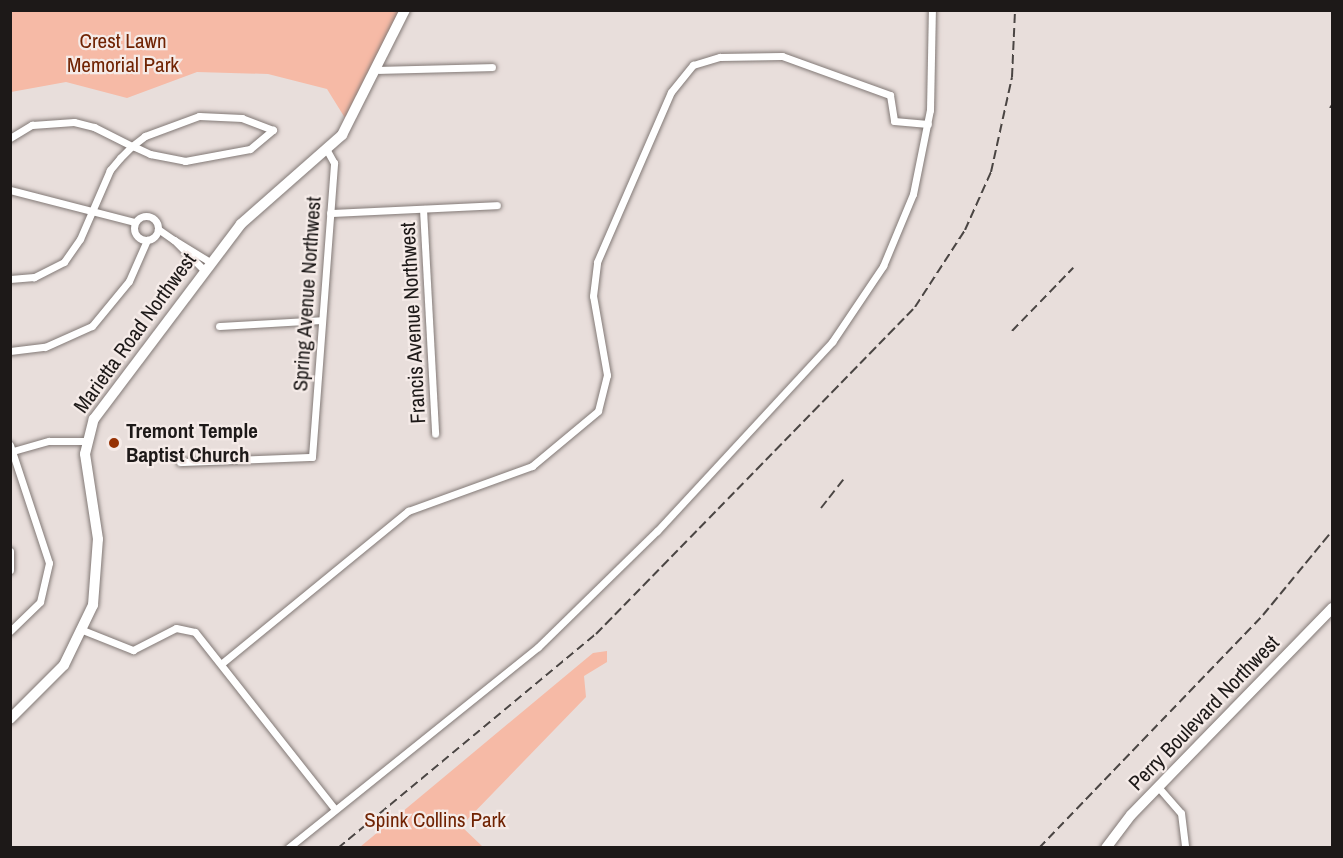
<!DOCTYPE html>
<style>
body{margin:0}
#map{position:relative;width:1343px;height:858px;overflow:hidden;background:#e8dedb;font-family:"Archivo Narrow",sans-serif}
div>[style]{position:absolute}
.green>*{inset:0;background:#f6baa6}
.roads{filter:drop-shadow(0 0 2px #827976) drop-shadow(0 0 2px #827976)}
.street>*{height:7px;margin:-3.5px;padding:0 3.5px;transform-origin:3.5px;border-radius:3.5px;background:#fff}
.street>.ring{margin:-3.5px;padding:0;box-sizing:content-box;background:none;border:7px solid #fff;border-radius:50%}
.secondary>*{height:10px;margin:-5px;padding:0 5px;transform-origin:5px;border-radius:5px;background:#fff}
.rail>*{height:2px;margin-top:-1px;transform-origin:0;background:repeating-linear-gradient(90deg,#4a4543 0 9px,transparent 0 13.5px)}
.dots>*{width:16px;height:16px;translate:-50% -50%;box-sizing:border-box;border:3px solid #f5ebe8;border-radius:50%}
span{translate:-50% -50%;white-space:nowrap;text-align:center;line-height:1.15;-webkit-text-stroke:4.5px #f5ebe8;paint-order:stroke}
.park-label{font-size:21px;color:#702303}
.street-label{font-size:21px;color:#1d1918}
.poi-label{font-size:21px;color:#1d1918;font-weight:700}
.left{translate:0 -50%;text-align:left}
.frame{position:absolute;inset:0;border:12px solid #1d1918;pointer-events:none}
</style>
<div id="map">
<div class="green">
<div style="clip-path:polygon(11px 11px,399px 11px,345px 118px,327px 89px,268px 74px,197px 72px,127px 98px,66px 82px,11px 92px)"></div>
<div style="clip-path:polygon(607px 651px,607px 662px,584px 676px,586px 697px,461px 826px,483px 847px,360px 847px,593px 653px)"></div>
</div>
<div class="roads">
<div class="street">
<div style="left:379px;top:70px;width:113px;rotate:-1.5deg"></div>
<div style="left:10px;top:138px;width:26px;rotate:-31deg"></div>
<div style="left:32px;top:125px;width:42px;rotate:-4.1deg"></div>
<div style="left:74px;top:122px;width:21px;rotate:14deg"></div>
<div style="left:94px;top:127px;width:42px;rotate:26.6deg"></div>
<div style="left:132px;top:146px;width:3px;rotate:18deg"></div>
<div style="left:135px;top:147px;width:17px;rotate:25deg"></div>
<div style="left:150px;top:154px;width:36px;rotate:11deg"></div>
<div style="left:185px;top:161px;width:66px;rotate:-10.5deg"></div>
<div style="left:250px;top:149px;width:30px;rotate:-40deg"></div>
<div style="left:273px;top:130px;width:33px;rotate:-159deg"></div>
<div style="left:242px;top:118px;width:43px;rotate:-177.3deg"></div>
<div style="left:199px;top:116px;width:58px;rotate:159.7deg"></div>
<div style="left:145px;top:136px;width:16px;rotate:142deg"></div>
<div style="left:132px;top:146px;width:17px;rotate:135deg"></div>
<div style="left:120px;top:158px;width:16px;rotate:130deg"></div>
<div style="left:110px;top:170px;width:75px;rotate:113.5deg"></div>
<div style="left:80px;top:239px;width:28px;rotate:125deg"></div>
<div style="left:64px;top:262px;width:34px;rotate:153deg"></div>
<div style="left:34px;top:277px;width:24px;rotate:175deg"></div>
<div style="left:10px;top:190px;width:129px;rotate:14.4deg"></div>
<div style="left:423px;top:209px;width:225px;rotate:86.9deg"></div>
<div style="left:330px;top:213px;width:167px;rotate:-2.7deg"></div>
<div class="ring" style="left:134px;top:216px;width:17px;height:17px"></div>
<div style="left:158px;top:229px;width:19px;rotate:35deg"></div>
<div style="left:204px;top:270px;width:42px;rotate:-135deg"></div>
<div style="left:174px;top:240px;width:42px;rotate:31.4deg"></div>
<div style="left:219px;top:326px;width:103px;rotate:-3.3deg"></div>
<div style="left:10px;top:351px;width:35px;rotate:-7deg"></div>
<div style="left:45px;top:347px;width:51px;rotate:-24.1deg"></div>
<div style="left:92px;top:326px;width:58px;rotate:-50.6deg"></div>
<div style="left:129px;top:281px;width:45px;rotate:-66.3deg"></div>
<div style="left:10px;top:445px;width:124px;rotate:71.7deg"></div>
<div style="left:49px;top:563px;width:40px;rotate:103deg"></div>
<div style="left:40px;top:602px;width:42px;rotate:136deg"></div>
<div style="left:13px;top:451px;width:37px;rotate:-16deg"></div>
<div style="left:49px;top:441px;width:37px"></div>
<div style="left:180px;top:462px;width:132px;rotate:-2.2deg"></div>
<div style="left:312px;top:457px;width:295px;rotate:-85.7deg"></div>
<div style="left:334px;top:163px;width:13px;rotate:-119deg"></div>
<div style="left:10px;top:551px;width:19px;rotate:90deg"></div>
<div style="left:85px;top:631px;width:52px;rotate:21.6deg"></div>
<div style="left:133px;top:650px;width:48px;rotate:-27.1deg"></div>
<div style="left:176px;top:628px;width:19px;rotate:12deg"></div>
<div style="left:195px;top:632px;width:226px;rotate:51.7deg"></div>
<div style="left:221px;top:664px;width:242px;rotate:-39.3deg"></div>
<div style="left:408px;top:511px;width:132px;rotate:-19.9deg"></div>
<div style="left:532px;top:466px;width:86px;rotate:-39.8deg"></div>
<div style="left:598px;top:411px;width:37px;rotate:-76deg"></div>
<div style="left:607px;top:375px;width:80px;rotate:-100deg"></div>
<div style="left:593px;top:296px;width:34px;rotate:-83deg"></div>
<div style="left:597px;top:262px;width:185px;rotate:-66.5deg"></div>
<div style="left:671px;top:92px;width:35px;rotate:-51deg"></div>
<div style="left:693px;top:65px;width:28px;rotate:-17deg"></div>
<div style="left:720px;top:57px;width:62px;rotate:-0.9deg"></div>
<div style="left:782px;top:56px;width:115px;rotate:19.9deg"></div>
<div style="left:890px;top:95px;width:26px;rotate:81deg"></div>
<div style="left:894px;top:121px;width:34px;rotate:5deg"></div>
<div style="left:1159px;top:788px;width:33px;rotate:49deg"></div>
<div style="left:1181px;top:813px;width:35px;rotate:83deg"></div>
<div style="left:288px;top:848px;width:321px;rotate:-38.8deg"></div>
<div style="left:538px;top:647px;width:166px;rotate:-44.3deg"></div>
<div style="left:657px;top:531px;width:258px;rotate:-47.2deg"></div>
<div style="left:832px;top:342px;width:92px;rotate:-56.1deg"></div>
<div style="left:883px;top:266px;width:78px;rotate:-67.4deg"></div>
<div style="left:913px;top:194px;width:86px;rotate:-78.6deg"></div>
<div style="left:930px;top:110px;width:100px;rotate:-88.9deg"></div>
</div>
<div class="secondary">
<div style="left:10px;top:719px;width:76px;rotate:-45deg"></div>
<div style="left:64px;top:665px;width:67px;rotate:-64.2deg"></div>
<div style="left:93px;top:605px;width:66px;rotate:-85.7deg"></div>
<div style="left:98px;top:539px;width:86px;rotate:-98.7deg"></div>
<div style="left:85px;top:454px;width:36px;rotate:-76deg"></div>
<div style="left:94px;top:419px;width:244px;rotate:-53deg"></div>
<div style="left:241px;top:224px;width:135px;rotate:-41.4deg"></div>
<div style="left:342px;top:135px;width:140px;rotate:-63.3deg"></div>
<div style="left:1106px;top:848px;width:41px;rotate:-52.9deg"></div>
<div style="left:1131px;top:815px;width:289px;rotate:-45.8deg"></div>
</div>
</div>
<div class="rail">
<div style="left:1330px;top:108px;width:4px;rotate:-56deg"></div>
<div style="left:1012px;top:331px;width:88px;rotate:-45.9deg"></div>
<div style="left:821px;top:508px;width:39px;rotate:-52deg"></div>
<div style="left:338px;top:848px;width:335px;rotate:-39.7deg"></div>
<div style="left:596px;top:634px;width:457px;rotate:-45.7deg"></div>
<div style="left:915px;top:307px;width:92px;rotate:-57deg"></div>
<div style="left:965px;top:230px;width:64px;rotate:-65.9deg"></div>
<div style="left:991px;top:172px;width:97px;rotate:-77.5deg"></div>
<div style="left:1012px;top:77px;width:67px;rotate:-87.4deg"></div>
<div style="left:1039px;top:848px;width:323px;rotate:-46.1deg"></div>
<div style="left:1263px;top:615px;width:109px;rotate:-50.6deg"></div>
</div>
<div class="dots">
<div style="left:114px;top:443px;background:#963103"></div>
</div>
<div class="park-label">
<span style="left:123px;top:53px">Crest Lawn<br>Memorial Park</span>
<span style="left:435px;top:820px">Spink Collins Park</span>
</div>
<div class="street-label">
<span style="left:307px;top:294px;rotate:-86deg">Spring Avenue Northwest</span>
<span style="left:413px;top:323px;rotate:-93deg">Francis Avenue Northwest</span>
<span style="left:135px;top:333px;rotate:-54deg">Marietta Road Northwest</span>
<span style="left:1204px;top:713px;rotate:-46deg">Perry Boulevard Northwest</span>
</div>
<div class="poi-label">
<span class="left" style="left:126px;top:443px">Tremont Temple<br>Baptist Church</span>
</div>
<div class="frame"></div>
</div>
